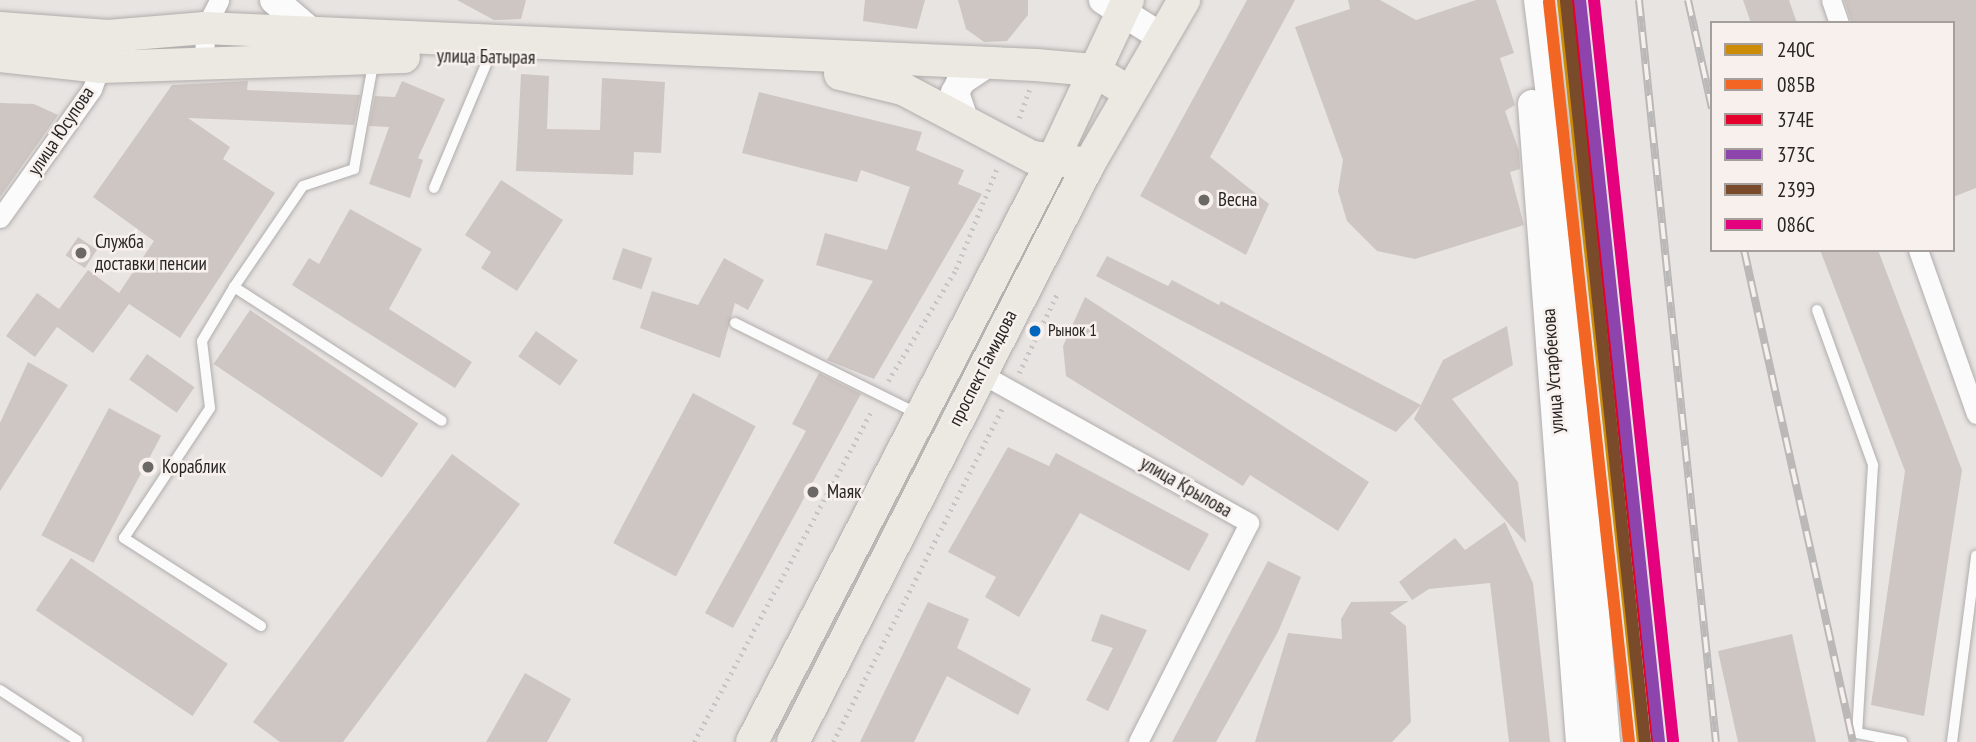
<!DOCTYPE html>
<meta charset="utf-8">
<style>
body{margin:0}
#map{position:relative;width:1976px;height:742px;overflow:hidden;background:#e8e4e2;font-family:"PT Sans Narrow",sans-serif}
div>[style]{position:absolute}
.building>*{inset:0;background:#cec6c2;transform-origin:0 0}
.path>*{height:4.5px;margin-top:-2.25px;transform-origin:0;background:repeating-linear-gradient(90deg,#c6c5c4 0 2px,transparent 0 7px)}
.roads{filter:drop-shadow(0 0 2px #b0adac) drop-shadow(0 0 2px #b0adac)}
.lane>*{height:10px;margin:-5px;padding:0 5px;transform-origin:5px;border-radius:5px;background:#fcfbfb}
.street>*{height:19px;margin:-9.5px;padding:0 9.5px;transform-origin:9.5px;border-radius:9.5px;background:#fcfbfb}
.secondary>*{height:28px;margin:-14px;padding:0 14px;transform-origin:14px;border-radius:14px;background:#fcfbfb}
.primary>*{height:32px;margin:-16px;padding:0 16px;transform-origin:16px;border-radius:16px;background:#ece9e2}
.rail>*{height:8px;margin-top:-4px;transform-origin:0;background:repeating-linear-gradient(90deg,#f7f0ed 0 16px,#bab9b8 0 32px);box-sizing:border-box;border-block:2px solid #bab9b8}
.rail-1>*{height:12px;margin:-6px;padding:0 6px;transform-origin:6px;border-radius:6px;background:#cd8c07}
.rail-2>*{height:12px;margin:-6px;padding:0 6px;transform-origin:6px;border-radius:6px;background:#f26522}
.rail-3>*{height:12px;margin:-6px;padding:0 6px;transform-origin:6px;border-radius:6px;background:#e4002b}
.rail-4>*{height:12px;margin:-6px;padding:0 6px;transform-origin:6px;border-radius:6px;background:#8e44ad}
.rail-5>*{height:12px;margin:-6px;padding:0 6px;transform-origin:6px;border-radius:6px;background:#7a4b2a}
.rail-6>*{height:12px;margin:-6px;padding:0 6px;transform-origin:6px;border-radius:6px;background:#e5007d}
.dots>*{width:19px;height:19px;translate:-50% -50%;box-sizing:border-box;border:4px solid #f7f0ed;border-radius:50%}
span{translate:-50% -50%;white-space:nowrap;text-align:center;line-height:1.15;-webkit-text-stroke:5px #f7f0ed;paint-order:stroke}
.bus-label{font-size:17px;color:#272524}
.left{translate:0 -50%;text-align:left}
.street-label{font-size:19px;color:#272524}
.poi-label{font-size:19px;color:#272524}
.legend{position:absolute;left:1710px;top:21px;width:245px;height:231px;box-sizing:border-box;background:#f7f0ed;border:2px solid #a49f9d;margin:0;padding:9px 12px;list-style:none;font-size:21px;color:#272524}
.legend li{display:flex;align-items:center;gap:14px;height:35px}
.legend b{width:35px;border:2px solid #a49f9d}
</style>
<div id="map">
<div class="building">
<div style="clip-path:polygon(457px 0,526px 0,521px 19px,494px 20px)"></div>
<div style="clip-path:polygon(865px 0,925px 0,917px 29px,863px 21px)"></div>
<div style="clip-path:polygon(958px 0,1028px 0,1028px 15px,1007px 41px,984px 42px,966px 29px)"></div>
<div style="clip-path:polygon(1247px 0,1295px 0,1210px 157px,1269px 204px,1246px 255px,1140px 196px)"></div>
<div style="clip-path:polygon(1348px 0,1380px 0,1416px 20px,1476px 0,1496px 0,1514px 53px,1500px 58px,1515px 105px,1505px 111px,1519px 151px,1520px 169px,1510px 172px,1524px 225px,1415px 259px,1377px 251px,1347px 221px,1338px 191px,1343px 160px,1295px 27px,1350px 9px)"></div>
<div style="clip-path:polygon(1743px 0,1789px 0,1797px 23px,1751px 23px)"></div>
<div style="clip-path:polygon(1844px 0,1976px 0,1976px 188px,1953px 197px,1953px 23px,1852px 23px)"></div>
<div style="clip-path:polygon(521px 74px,549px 76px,547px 129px,600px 130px,602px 78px,665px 82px,661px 153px,634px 152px,633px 175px,516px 171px)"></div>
<div style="clip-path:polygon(248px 81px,247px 90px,360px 95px,354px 125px,188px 118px,230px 147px,223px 159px,275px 193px,180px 338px,129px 304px,93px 353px,57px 327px,35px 357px,6px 336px,37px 293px,59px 309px,88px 270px,119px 293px,154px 241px,93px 197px,172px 85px)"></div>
<div style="clip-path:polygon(402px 81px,445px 99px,418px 158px,423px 160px,410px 198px,369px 184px,389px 127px,369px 126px,375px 96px,395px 97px)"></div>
<div style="clip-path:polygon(759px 92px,922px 132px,916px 150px,964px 170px,958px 184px,982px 194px,874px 379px,827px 360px,873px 281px,816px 265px,825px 233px,887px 250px,910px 187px,861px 170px,857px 182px,742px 153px)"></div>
<div style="clip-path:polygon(0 103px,34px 104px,58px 115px,0 197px)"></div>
<div style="clip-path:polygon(501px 180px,563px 220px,517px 291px,481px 268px,491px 252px,465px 235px)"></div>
<div style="clip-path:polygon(350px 209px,422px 249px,389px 309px,472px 362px,455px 388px,292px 285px,309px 258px,319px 264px)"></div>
<div style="left:78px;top:237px;width:23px;height:22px;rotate:34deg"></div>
<div style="left:623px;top:248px;width:31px;height:33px;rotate:19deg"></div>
<div style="clip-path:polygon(1820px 250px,1878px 250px,1962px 470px,1924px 716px,1871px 705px,1905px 471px)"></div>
<div style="clip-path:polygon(1107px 256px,1168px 286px,1172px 280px,1219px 305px,1221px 301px,1421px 405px,1396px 432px,1096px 276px)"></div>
<div style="clip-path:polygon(724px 258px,764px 280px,748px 310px,735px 303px,720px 358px,640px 328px,652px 291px,698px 305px)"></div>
<div style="clip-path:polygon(1085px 297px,1369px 482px,1338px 531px,1250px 475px,1243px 486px,1066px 376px,1063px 346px)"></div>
<div style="left:250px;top:310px;width:203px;height:65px;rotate:34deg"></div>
<div style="clip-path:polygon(1507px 326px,1513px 365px,1452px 399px,1518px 482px,1526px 543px,1414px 419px,1443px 360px)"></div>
<div style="left:536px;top:331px;width:51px;height:31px;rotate:35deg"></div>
<div style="left:147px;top:354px;width:58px;height:31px;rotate:35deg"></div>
<div style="clip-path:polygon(28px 362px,68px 385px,0 491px,0 423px)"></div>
<div style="clip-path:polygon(819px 373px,861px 394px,733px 628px,705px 613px,806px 431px,792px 424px)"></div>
<div style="left:693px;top:393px;width:71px;height:170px;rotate:28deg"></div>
<div style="left:109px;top:408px;width:59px;height:144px;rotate:28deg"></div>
<div style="clip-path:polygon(1008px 447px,1049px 466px,1056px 453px,1209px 534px,1189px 571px,1080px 513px,1019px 617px,985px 597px,996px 577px,948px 552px)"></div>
<div style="clip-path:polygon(452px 454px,520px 504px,343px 742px,280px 742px,253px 722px)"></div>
<div style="clip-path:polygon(1505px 522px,1533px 583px,1550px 742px,1509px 742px,1490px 583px,1429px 589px,1412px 600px,1399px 582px,1455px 538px,1465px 550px)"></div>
<div style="left:71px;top:558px;width:189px;height:63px;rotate:34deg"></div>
<div style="clip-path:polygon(1268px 561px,1301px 577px,1278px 632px,1216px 742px,1172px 742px)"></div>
<div style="clip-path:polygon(1409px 601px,1390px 613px,1406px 626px,1411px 722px,1392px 742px,1255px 742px,1288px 633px,1342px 639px,1341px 619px,1351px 602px)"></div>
<div style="clip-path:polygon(928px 602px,969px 619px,957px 648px,1031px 689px,1018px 715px,947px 676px,914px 742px,860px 742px)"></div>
<div style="clip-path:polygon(1101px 614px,1147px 630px,1108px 711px,1086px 700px,1113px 648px,1091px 641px)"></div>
<div style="clip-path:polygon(1792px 634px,1816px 742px,1738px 742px,1718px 651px)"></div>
<div style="clip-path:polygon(525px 673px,571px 699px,547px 742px,486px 742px)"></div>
</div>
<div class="path">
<div style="left:1019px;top:118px;width:30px;rotate:-70deg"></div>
<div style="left:1019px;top:373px;width:90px;rotate:-64.3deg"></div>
<div style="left:888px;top:381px;width:131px;rotate:-58.7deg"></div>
<div style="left:956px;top:269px;width:109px;rotate:-67.9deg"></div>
<div style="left:694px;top:742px;width:377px;rotate:-61.8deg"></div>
<div style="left:833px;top:742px;width:373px;rotate:-63.1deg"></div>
</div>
<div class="roads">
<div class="lane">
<div style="left:434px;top:188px;width:155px;rotate:-67.2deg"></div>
<div style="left:234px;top:287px;width:247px;rotate:32.8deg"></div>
<div style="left:1817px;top:310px;width:165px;rotate:70.1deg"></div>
<div style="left:1873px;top:465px;width:268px;rotate:93.4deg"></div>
<div style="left:1857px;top:733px;width:46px;rotate:11.3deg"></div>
<div style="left:735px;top:323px;width:204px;rotate:26.4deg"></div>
<div style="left:261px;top:626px;width:163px;rotate:-147.3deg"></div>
<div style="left:124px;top:538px;width:156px;rotate:-56.5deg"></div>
<div style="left:210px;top:408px;width:67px;rotate:-96.8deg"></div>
<div style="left:202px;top:341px;width:63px;rotate:-59.3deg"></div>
<div style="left:234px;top:287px;width:122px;rotate:-55.7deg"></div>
<div style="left:303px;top:186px;width:54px;rotate:-18.4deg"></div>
<div style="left:354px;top:169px;width:107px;rotate:-79.7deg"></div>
<div style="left:0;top:690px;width:92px;rotate:33deg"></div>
<div style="left:1952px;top:742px;width:188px;rotate:-82.6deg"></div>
</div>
<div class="street">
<div style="left:1831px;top:0;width:24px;rotate:71deg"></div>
<div style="left:204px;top:62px;width:34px;rotate:-88deg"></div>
<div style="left:205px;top:28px;width:31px;rotate:-63deg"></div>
<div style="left:0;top:218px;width:158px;rotate:-54.5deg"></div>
<div style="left:92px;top:89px;width:33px;rotate:-70deg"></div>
<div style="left:1918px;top:250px;width:174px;rotate:70.5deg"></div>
<div style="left:980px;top:373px;width:308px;rotate:29.1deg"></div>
<div style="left:1249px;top:523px;width:246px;rotate:116.9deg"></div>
</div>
<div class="secondary">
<div style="left:274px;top:0;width:54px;rotate:40.5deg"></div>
<div style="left:315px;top:35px;width:9px;rotate:84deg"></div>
<div style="left:1103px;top:0;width:71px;rotate:32.3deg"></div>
<div style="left:1538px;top:0;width:160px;rotate:82.8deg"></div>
<div style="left:1558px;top:159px;width:585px;rotate:85.29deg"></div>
<div style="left:1532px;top:104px;width:640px;rotate:85.7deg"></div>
<div style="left:964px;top:119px;width:28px;rotate:-109deg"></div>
<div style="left:955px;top:93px;width:13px;rotate:-63deg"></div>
<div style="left:961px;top:81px;width:29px;rotate:-34deg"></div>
</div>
<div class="primary">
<div style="left:0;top:28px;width:108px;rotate:4.2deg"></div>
<div style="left:108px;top:36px;width:97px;rotate:-4.7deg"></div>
<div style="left:205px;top:28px;width:832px;rotate:2.55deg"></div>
<div style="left:1036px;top:65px;width:57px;rotate:5deg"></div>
<div style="left:1093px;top:70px;width:42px;rotate:31.4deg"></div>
<div style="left:0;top:56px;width:102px;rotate:6.2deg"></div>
<div style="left:101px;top:67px;width:303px;rotate:-1.9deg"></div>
<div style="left:840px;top:74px;width:65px;rotate:13.4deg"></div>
<div style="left:903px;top:89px;width:146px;rotate:27.8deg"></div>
<div style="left:1032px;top:157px;width:57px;rotate:7deg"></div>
<div style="left:752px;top:742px;width:653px;rotate:-62.65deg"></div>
<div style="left:1052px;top:162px;width:179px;rotate:-64.9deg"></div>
<div style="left:793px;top:742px;width:649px;rotate:-62.88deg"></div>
<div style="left:1089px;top:164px;width:190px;rotate:-59.9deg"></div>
</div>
</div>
<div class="rail">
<div style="left:1639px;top:0;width:746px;rotate:84.08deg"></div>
<div style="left:1688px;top:0;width:111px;rotate:77.5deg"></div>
<div style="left:1744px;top:250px;width:504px;rotate:77.51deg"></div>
</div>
<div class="rail-1">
<div style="left:1563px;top:0;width:746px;rotate:83.85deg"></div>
</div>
<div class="rail-2">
<div style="left:1549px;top:2px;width:744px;rotate:83.83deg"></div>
</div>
<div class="rail-3">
<div style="left:1577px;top:0;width:744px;rotate:83.83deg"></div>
</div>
<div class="rail-4">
<div style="left:1580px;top:0;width:746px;rotate:83.92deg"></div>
</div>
<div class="rail-5">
<div style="left:1566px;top:1px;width:745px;rotate:83.91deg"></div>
</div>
<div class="rail-6">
<div style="left:1594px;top:0;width:745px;rotate:83.91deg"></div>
</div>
<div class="dots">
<div style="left:1204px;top:200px;background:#6b6866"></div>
<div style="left:81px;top:253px;background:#6b6866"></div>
<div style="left:1035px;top:331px;background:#0065bd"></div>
<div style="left:148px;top:467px;background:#6b6866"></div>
<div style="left:813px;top:492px;background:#6b6866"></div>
</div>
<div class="bus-label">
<span class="left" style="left:1048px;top:331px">Рынок 1</span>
</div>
<div class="street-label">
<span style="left:486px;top:57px;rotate:1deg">улица Батырая</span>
<span style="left:61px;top:131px;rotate:-56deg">улица Юсупова</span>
<span style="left:983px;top:368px;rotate:-63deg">проспект Гамидова</span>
<span style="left:1553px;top:371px;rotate:-94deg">улица Устарбекова</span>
<span style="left:1186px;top:487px;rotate:30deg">улица Крылова</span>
</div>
<div class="poi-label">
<span class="left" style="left:1218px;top:200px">Весна</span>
<span class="left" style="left:95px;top:253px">Служба<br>доставки пенсии</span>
<span class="left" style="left:162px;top:467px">Кораблик</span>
<span class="left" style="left:827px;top:492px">Маяк</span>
</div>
<ul class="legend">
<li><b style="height:9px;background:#cd8c07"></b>240С</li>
<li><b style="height:9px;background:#f26522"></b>085В</li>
<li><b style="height:9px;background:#e4002b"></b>374Е</li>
<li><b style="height:9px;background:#8e44ad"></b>373C</li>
<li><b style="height:9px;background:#7a4b2a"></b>239Э</li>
<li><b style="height:9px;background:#e5007d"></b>086С</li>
</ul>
</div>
